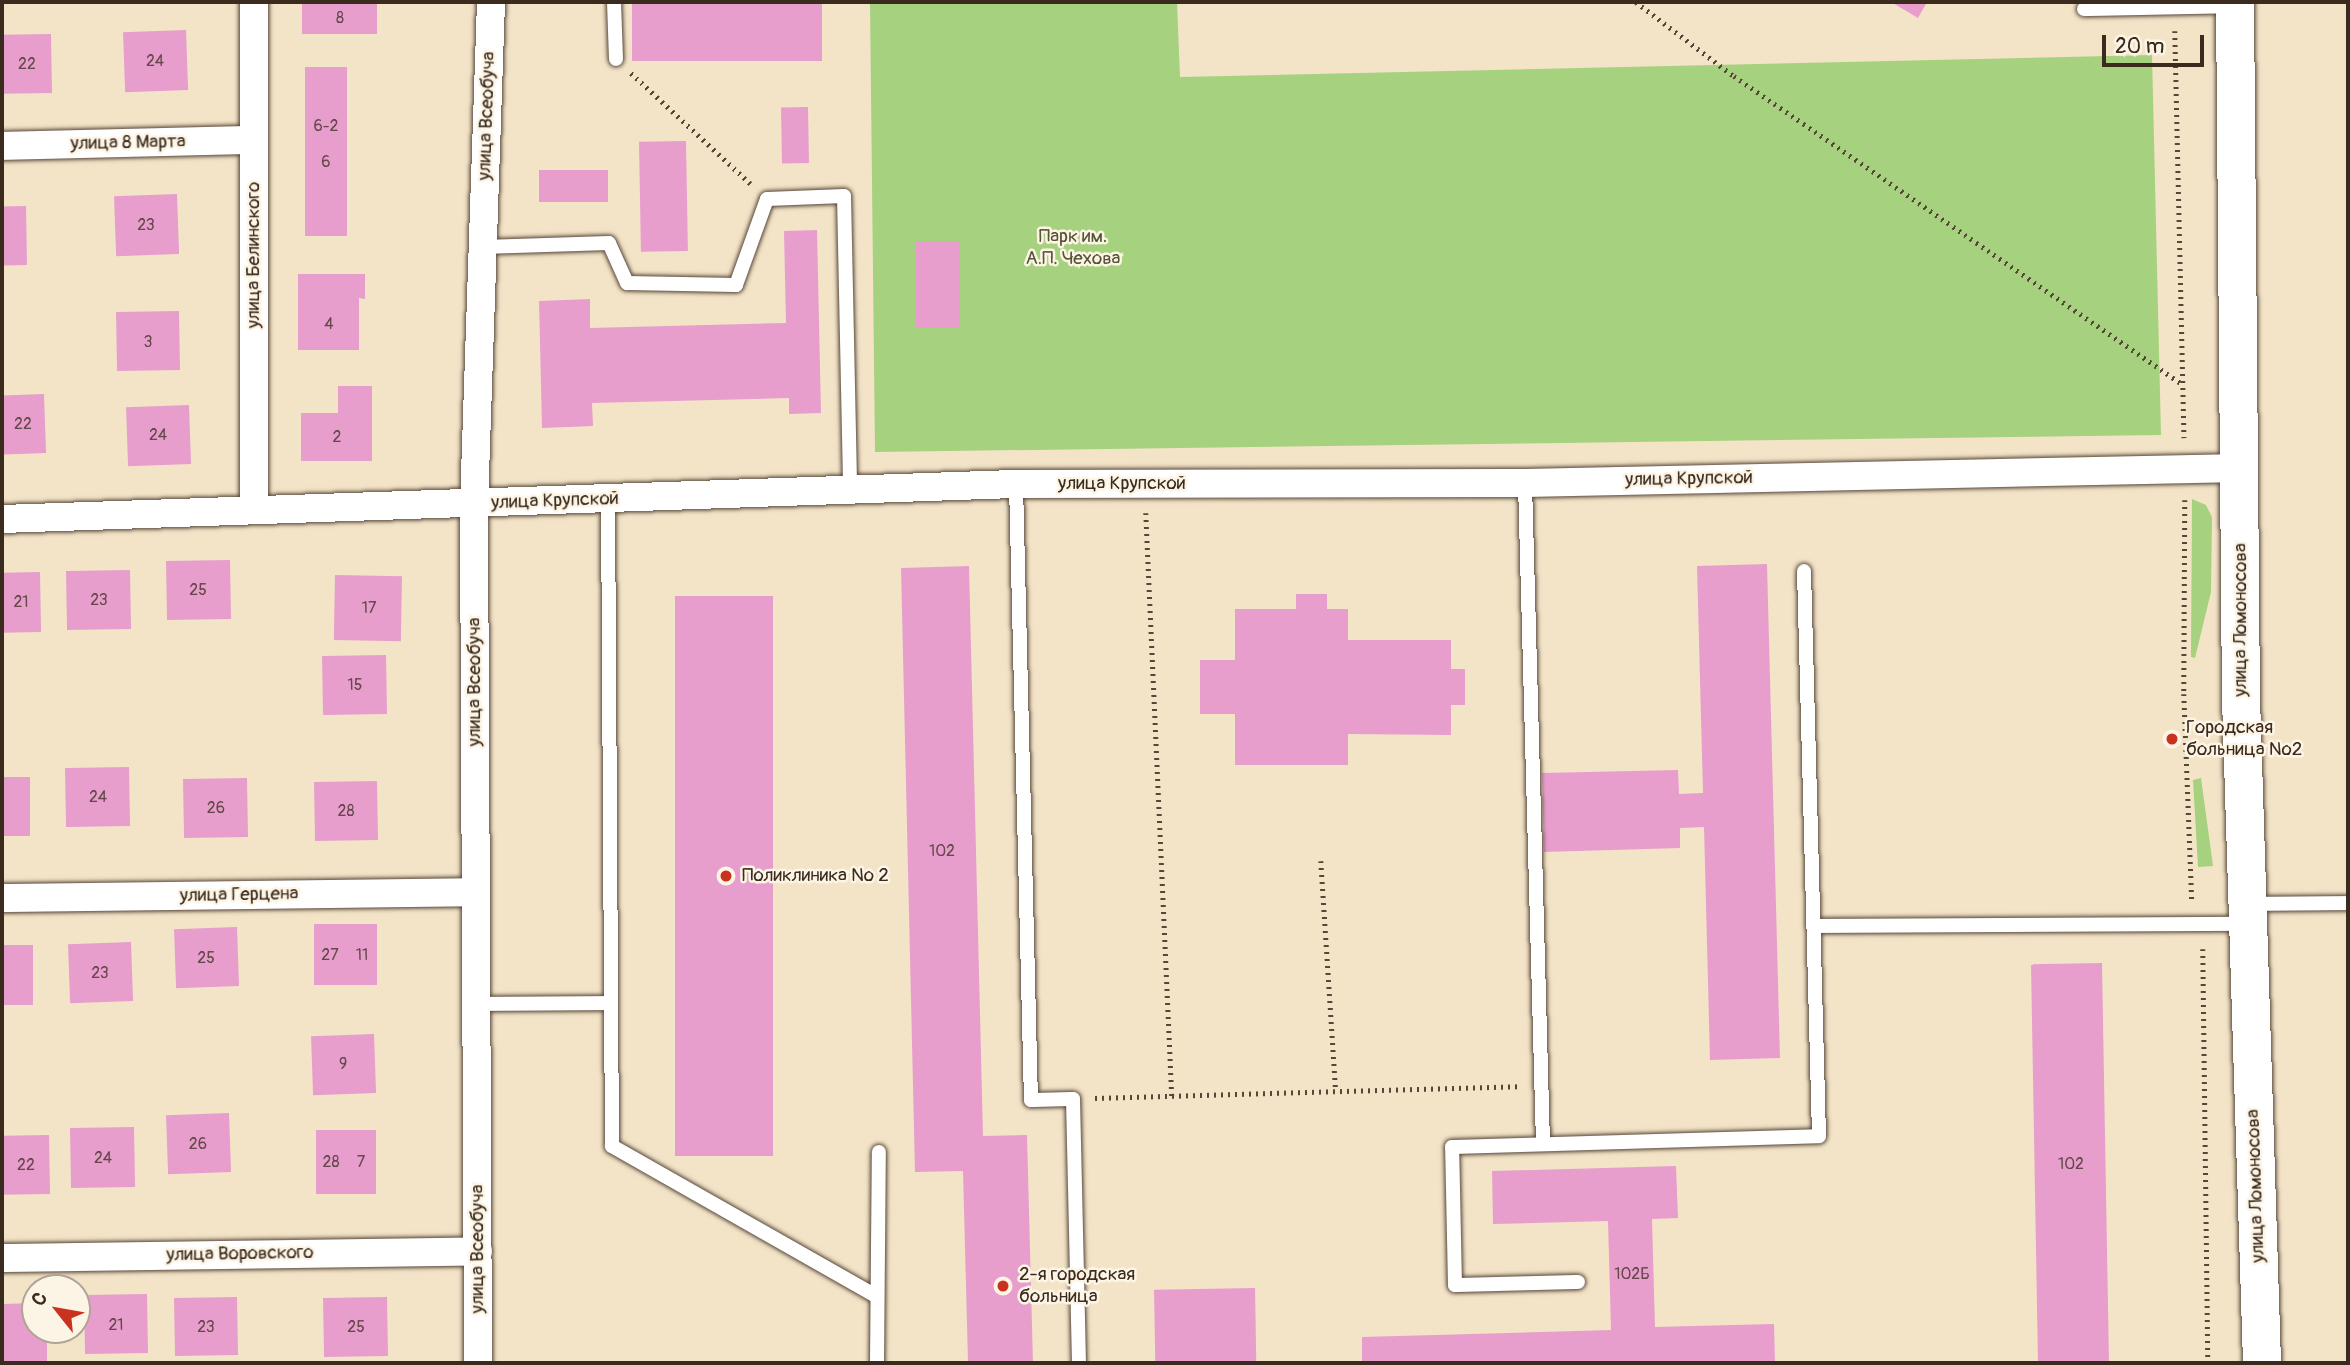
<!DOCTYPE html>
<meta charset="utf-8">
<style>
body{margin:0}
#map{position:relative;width:2350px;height:1365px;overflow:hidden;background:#f3e4c8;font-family:Pangolin,sans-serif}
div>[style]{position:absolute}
.green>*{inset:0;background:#a6d17e}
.building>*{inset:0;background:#e79ecd;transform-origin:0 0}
.path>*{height:4.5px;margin-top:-2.25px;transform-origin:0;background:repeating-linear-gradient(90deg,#574638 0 2px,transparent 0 7px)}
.roads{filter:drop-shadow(0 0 2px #574638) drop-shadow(0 0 2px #574638)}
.service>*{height:14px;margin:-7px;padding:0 7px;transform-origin:7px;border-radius:7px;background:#fff}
.minor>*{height:28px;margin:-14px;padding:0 14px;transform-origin:14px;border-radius:14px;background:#fff}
.secondary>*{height:38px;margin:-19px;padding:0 19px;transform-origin:19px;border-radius:19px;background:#fff}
.dots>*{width:19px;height:19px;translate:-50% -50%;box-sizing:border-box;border:4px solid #fcf5e5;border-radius:50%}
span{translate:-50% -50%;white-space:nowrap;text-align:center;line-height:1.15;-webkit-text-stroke:5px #fcf5e5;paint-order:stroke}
.number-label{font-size:16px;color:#66474a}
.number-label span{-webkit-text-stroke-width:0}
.street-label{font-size:19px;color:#3b2a1e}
.park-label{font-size:19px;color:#565436}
.poi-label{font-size:19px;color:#3b2a1e}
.left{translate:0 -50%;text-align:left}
.frame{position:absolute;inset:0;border:4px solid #3b2a1e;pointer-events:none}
.north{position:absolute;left:21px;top:1274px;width:70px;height:70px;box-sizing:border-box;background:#fcf5e5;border:2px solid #afa495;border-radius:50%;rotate:301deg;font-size:19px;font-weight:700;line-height:28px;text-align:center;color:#3b2a1e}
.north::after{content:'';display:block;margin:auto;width:24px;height:32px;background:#c8321e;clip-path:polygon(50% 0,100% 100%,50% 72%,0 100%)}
.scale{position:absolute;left:2102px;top:35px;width:102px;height:32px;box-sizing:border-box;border:4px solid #3b2a1e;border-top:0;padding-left:9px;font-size:21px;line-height:24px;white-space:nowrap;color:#3b2a1e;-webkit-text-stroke:5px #fcf5e5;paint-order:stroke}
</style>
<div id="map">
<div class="green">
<div style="clip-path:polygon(870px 2px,1177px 2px,1180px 77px,2152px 55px,2161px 435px,875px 452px)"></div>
<div style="clip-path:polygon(2192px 499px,2206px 505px,2212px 517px,2211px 592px,2195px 658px,2191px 657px)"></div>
<div style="clip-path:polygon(2201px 778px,2213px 866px,2198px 867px,2193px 780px)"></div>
</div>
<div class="building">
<div style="left:302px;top:2px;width:75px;height:32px"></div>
<div style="left:632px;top:2px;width:190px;height:59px"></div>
<div style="clip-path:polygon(1891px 2px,1927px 2px,1918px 18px)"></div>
<div style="left:186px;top:30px;width:60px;height:63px;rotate:88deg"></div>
<div style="left:51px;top:34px;width:59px;height:49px;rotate:89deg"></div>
<div style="left:305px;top:67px;width:42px;height:169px"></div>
<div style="left:808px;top:107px;width:56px;height:27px;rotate:89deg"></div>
<div style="left:686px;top:141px;width:110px;height:47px;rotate:89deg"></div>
<div style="left:539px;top:170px;width:69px;height:32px"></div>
<div style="left:177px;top:194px;width:60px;height:63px;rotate:88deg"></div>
<div style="left:26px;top:206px;width:59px;height:24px;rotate:89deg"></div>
<div style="clip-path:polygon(817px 230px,821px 413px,789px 414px,789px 398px,592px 403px,593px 426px,542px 428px,539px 301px,590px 299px,590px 328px,786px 323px,784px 231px)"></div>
<div style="left:916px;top:241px;width:44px;height:86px"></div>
<div style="clip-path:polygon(298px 274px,365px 274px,365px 299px,359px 298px,359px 350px,298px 350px)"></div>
<div style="left:179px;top:311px;width:59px;height:63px;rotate:89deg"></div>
<div style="clip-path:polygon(338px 386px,372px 386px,372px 461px,301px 461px,301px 413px,338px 413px)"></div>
<div style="left:44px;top:394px;width:59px;height:42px;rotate:88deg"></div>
<div style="left:189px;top:405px;width:59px;height:63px;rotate:88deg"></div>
<div style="left:230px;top:560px;width:59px;height:64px;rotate:89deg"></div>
<div style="clip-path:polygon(1767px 564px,1780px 1058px,1710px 1060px,1704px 827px,1680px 828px,1680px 848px,1544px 852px,1542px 773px,1678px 770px,1679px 794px,1703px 793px,1697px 566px)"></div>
<div style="clip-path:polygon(969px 566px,983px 1136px,1027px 1135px,1033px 1363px,968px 1363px,963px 1171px,915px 1172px,901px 568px)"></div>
<div style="left:130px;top:570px;width:59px;height:64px;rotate:89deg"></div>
<div style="left:40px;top:572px;width:60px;height:38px;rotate:89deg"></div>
<div style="left:335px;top:575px;width:67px;height:65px;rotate:1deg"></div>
<div style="clip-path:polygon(1296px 594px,1327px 594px,1327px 609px,1348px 609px,1348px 640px,1451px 640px,1451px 669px,1465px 669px,1465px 705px,1451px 705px,1451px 735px,1348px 734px,1348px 765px,1235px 765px,1235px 714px,1200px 714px,1200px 660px,1235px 660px,1235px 609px,1296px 609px)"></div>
<div style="left:773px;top:596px;width:560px;height:98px;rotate:90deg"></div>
<div style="left:386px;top:655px;width:59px;height:64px;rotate:89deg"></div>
<div style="left:129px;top:767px;width:59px;height:64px;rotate:89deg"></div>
<div style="left:2px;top:777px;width:28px;height:59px"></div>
<div style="left:247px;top:778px;width:59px;height:64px;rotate:89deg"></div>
<div style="left:377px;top:781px;width:59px;height:63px;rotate:89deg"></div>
<div style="left:377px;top:924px;width:61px;height:63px;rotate:90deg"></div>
<div style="left:237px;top:927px;width:59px;height:63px;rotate:88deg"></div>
<div style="left:131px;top:942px;width:59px;height:63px;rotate:88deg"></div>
<div style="left:2px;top:945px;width:31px;height:60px"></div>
<div style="left:2102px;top:963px;width:400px;height:71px;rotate:89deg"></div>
<div style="left:374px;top:1034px;width:59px;height:63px;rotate:88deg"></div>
<div style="left:229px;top:1113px;width:59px;height:63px;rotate:88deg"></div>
<div style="left:134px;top:1127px;width:60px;height:64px;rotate:89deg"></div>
<div style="left:316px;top:1130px;width:60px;height:64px"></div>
<div style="left:49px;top:1135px;width:59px;height:47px;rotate:89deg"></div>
<div style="clip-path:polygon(1676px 1166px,1678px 1218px,1652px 1219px,1655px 1327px,1774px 1324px,1775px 1363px,1362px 1363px,1362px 1337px,1611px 1330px,1608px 1221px,1493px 1224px,1492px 1171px)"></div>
<div style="left:1255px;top:1288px;width:75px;height:101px;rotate:89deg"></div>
<div style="left:147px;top:1294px;width:59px;height:63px;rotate:89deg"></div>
<div style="left:237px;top:1297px;width:58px;height:63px;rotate:89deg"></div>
<div style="left:387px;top:1297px;width:59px;height:64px;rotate:89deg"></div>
<div style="clip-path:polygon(35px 1303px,35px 1330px,47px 1330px,47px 1362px,2px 1363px,2px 1304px)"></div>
</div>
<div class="path">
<div style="left:1636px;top:2px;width:123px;rotate:37.1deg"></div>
<div style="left:1734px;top:76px;width:544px;rotate:34.51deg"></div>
<div style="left:2175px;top:31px;width:407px;rotate:88.7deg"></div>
<div style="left:631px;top:73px;width:163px;rotate:42.8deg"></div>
<div style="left:2185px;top:500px;width:194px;rotate:90.3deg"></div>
<div style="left:2184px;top:694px;width:206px;rotate:87.8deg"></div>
<div style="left:1146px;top:513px;width:584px;rotate:87.45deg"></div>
<div style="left:1321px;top:861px;width:230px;rotate:86.3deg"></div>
<div style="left:2203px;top:949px;width:414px;rotate:89.3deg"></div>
<div style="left:1095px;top:1098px;width:425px;rotate:-1.6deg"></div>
</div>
<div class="roads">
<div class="service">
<div style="left:614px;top:2px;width:57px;rotate:88deg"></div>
<div style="left:2084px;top:9px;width:150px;rotate:-1.1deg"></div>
<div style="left:483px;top:247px;width:126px;rotate:-1.8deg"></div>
<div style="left:609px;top:243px;width:44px;rotate:65.8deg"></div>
<div style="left:627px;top:283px;width:109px;rotate:1.1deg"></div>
<div style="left:736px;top:285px;width:91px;rotate:-70.2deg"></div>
<div style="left:767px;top:199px;width:77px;rotate:-2.2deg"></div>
<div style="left:844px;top:196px;width:294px;rotate:88.8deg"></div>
<div style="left:1525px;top:483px;width:661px;rotate:88.44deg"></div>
<div style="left:1016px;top:484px;width:616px;rotate:88.61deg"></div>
<div style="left:1031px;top:1100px;width:42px;rotate:-1.4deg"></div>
<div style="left:1073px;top:1099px;width:264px;rotate:88.7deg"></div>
<div style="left:608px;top:499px;width:647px;rotate:89.65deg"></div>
<div style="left:612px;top:1146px;width:304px;rotate:29.6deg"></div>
<div style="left:2248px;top:904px;width:100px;rotate:-0.6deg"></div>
<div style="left:1814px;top:926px;width:432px;rotate:-0.3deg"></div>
<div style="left:476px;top:1004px;width:135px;rotate:-0.4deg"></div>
<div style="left:1578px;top:1282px;width:123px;rotate:178.6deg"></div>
<div style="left:1455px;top:1285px;width:138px;rotate:-91.2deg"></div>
<div style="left:1452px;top:1147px;width:367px;rotate:-1.7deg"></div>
<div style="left:1819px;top:1136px;width:565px;rotate:-91.52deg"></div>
<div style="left:877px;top:1363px;width:211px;rotate:-89.5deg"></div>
</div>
<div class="minor">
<div style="left:2px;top:146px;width:252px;rotate:-1.4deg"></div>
<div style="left:254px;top:509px;width:507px;rotate:-90deg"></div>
<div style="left:2px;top:519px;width:1015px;rotate:-1.98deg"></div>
<div style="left:1016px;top:484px;width:509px;rotate:-0.11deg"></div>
<div style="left:1525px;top:483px;width:717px;rotate:-1.2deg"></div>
<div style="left:2px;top:898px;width:474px;rotate:-0.7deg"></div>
<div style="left:2px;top:1258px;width:476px;rotate:-0.8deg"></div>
<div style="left:478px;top:1363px;width:859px;rotate:-90.27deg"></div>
<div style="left:474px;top:504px;width:502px;rotate:-88.06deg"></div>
</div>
<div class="secondary">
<div style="left:2235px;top:2px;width:696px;rotate:89.51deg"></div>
<div style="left:2241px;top:698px;width:665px;rotate:88.19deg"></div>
</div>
</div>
<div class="dots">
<div style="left:2172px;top:739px;background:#c8321e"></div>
<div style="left:726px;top:876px;background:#c8321e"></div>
<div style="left:1003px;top:1286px;background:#c8321e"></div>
</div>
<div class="number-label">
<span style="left:340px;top:18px">8</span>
<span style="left:155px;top:61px">24</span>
<span style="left:27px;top:64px">22</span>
<span style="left:326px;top:126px">6-2</span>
<span style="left:326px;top:162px">6</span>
<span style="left:146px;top:225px">23</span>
<span style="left:329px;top:324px">4</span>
<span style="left:148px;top:342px">3</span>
<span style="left:23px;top:424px">22</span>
<span style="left:158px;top:435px">24</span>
<span style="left:337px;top:437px">2</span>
<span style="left:198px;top:590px">25</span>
<span style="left:99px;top:600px">23</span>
<span style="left:21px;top:602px">21</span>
<span style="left:369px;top:608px">17</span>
<span style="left:355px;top:685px">15</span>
<span style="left:98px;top:797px">24</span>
<span style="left:216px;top:808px">26</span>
<span style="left:346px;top:811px">28</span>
<span style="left:942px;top:851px">102</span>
<span style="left:330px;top:955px">27</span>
<span style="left:362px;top:955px">11</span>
<span style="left:206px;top:958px">25</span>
<span style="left:100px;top:973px">23</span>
<span style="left:343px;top:1064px">9</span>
<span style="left:198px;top:1144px">26</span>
<span style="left:103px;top:1158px">24</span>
<span style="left:331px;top:1162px">28</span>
<span style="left:361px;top:1162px">7</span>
<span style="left:2071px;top:1164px">102</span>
<span style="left:26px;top:1165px">22</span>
<span style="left:1632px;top:1274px">102Б</span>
<span style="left:116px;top:1325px">21</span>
<span style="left:206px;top:1327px">23</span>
<span style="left:356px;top:1327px">25</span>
</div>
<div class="street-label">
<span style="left:487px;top:116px;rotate:-88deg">улица Всеобуча</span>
<span style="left:128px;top:143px;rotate:-1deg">улица 8 Марта</span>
<span style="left:254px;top:255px;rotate:-90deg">улица Белинского</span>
<span style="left:1689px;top:479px;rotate:-1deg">улица Крупской</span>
<span style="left:1122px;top:484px">улица Крупской</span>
<span style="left:555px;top:501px;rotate:-2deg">улица Крупской</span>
<span style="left:2241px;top:620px;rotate:-90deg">улица Ломоносова</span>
<span style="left:475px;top:682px;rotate:-90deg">улица Всеобуча</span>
<span style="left:239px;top:895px;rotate:-1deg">улица Герцена</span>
<span style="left:2256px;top:1186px;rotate:-92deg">улица Ломоносова</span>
<span style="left:478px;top:1249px;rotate:-90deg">улица Всеобуча</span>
<span style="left:240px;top:1254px;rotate:-1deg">улица Воровского</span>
</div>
<div class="park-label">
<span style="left:1073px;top:248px">Парк им.<br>А.П. Чехова</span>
</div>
<div class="poi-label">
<span class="left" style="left:2186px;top:739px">Городская<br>больница №2</span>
<span class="left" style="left:742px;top:876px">Поликлиника № 2</span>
<span class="left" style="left:1019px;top:1286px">2-я городская<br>больница</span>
</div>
<div class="frame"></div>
<div class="north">С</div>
<div class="scale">20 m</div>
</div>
